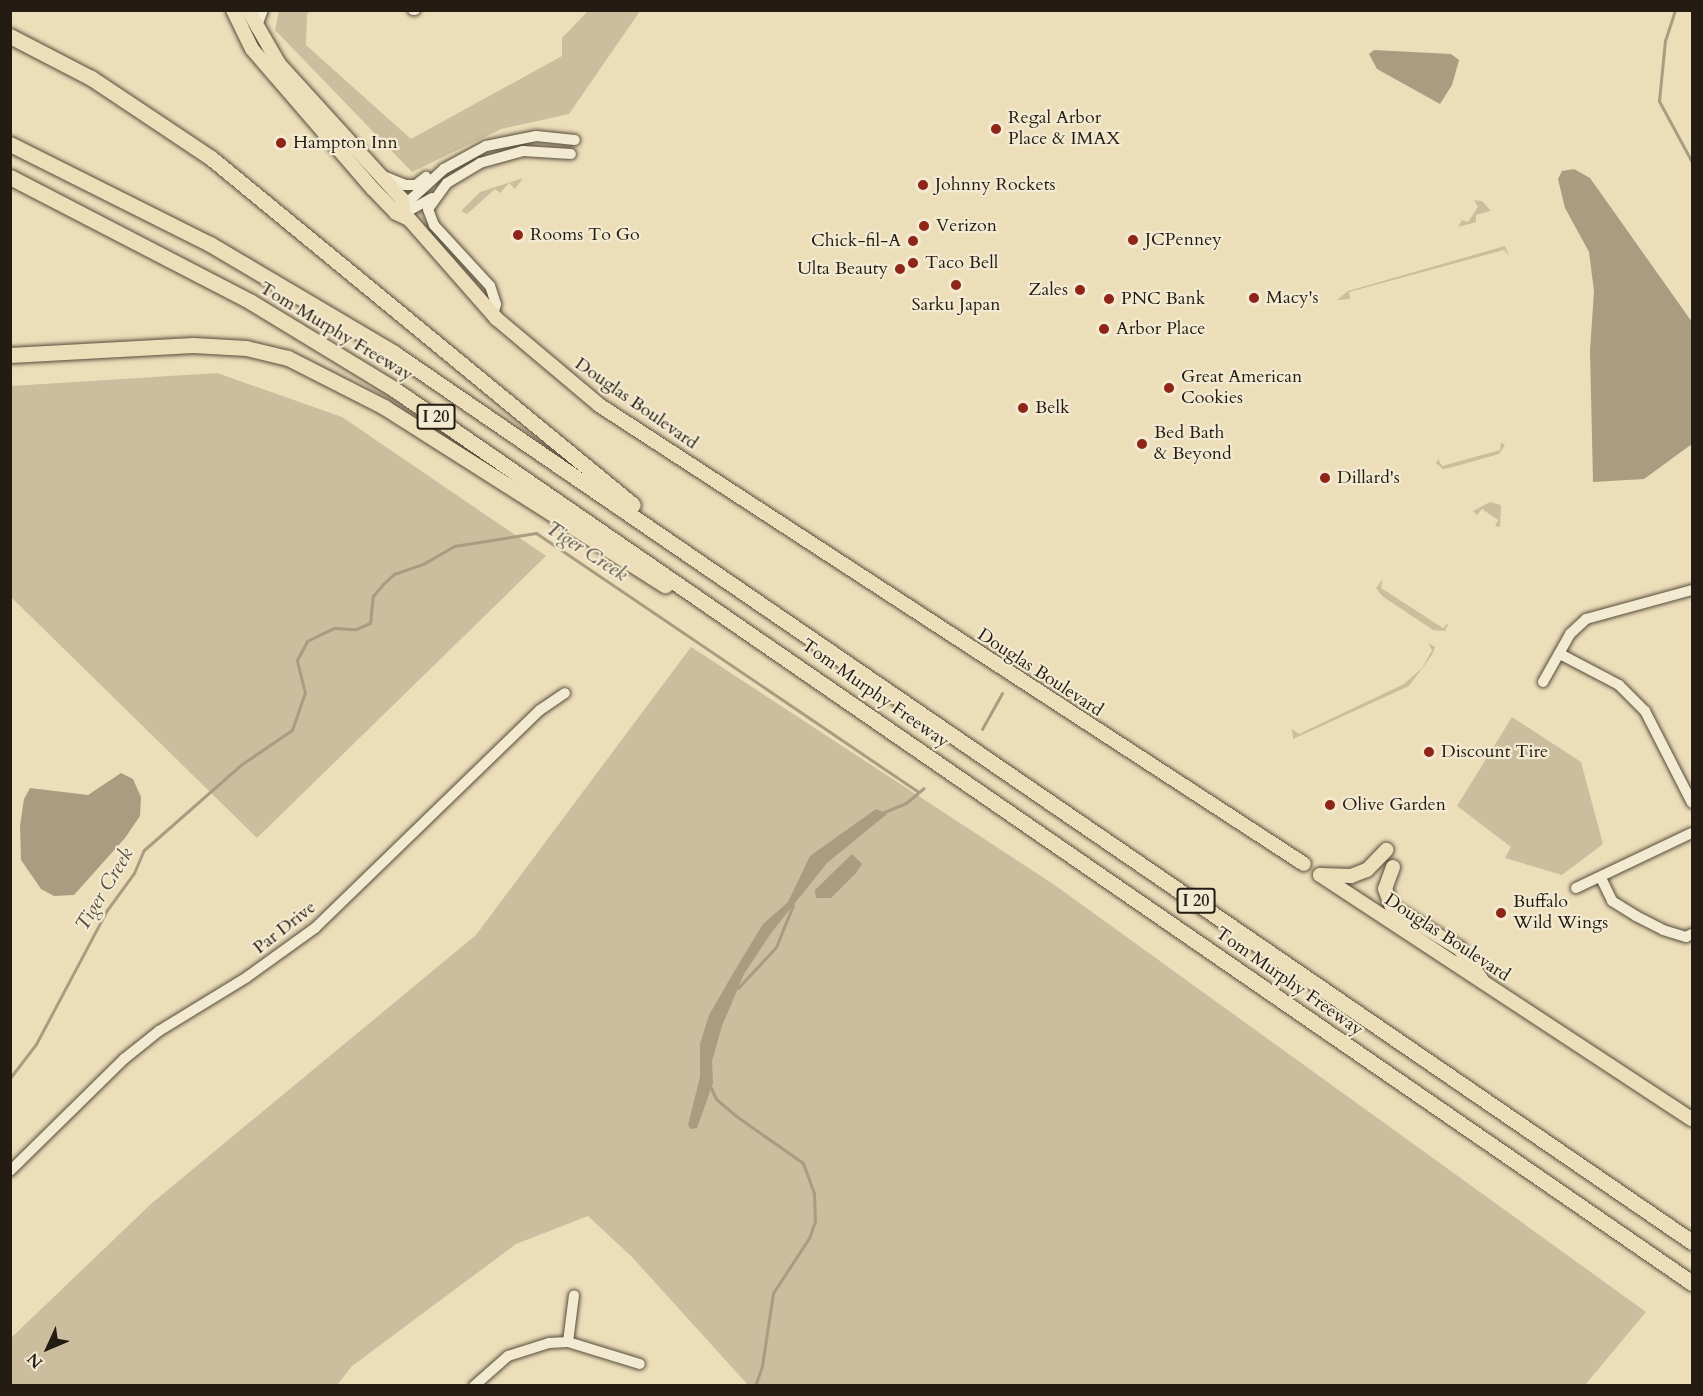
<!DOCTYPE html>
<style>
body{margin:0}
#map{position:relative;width:1703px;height:1396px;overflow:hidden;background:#eddeba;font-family:Cardo,serif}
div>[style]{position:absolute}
.green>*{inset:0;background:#cbbd9d}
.water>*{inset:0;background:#a99c81}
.stream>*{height:3px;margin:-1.5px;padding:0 1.5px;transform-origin:1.5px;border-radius:1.5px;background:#a99c81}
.roads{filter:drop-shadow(0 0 2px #564c3c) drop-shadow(0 0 2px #564c3c)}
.minor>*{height:10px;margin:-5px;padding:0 5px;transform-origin:5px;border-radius:5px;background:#f3ead2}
.major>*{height:14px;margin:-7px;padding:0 7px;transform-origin:7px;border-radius:7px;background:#eddeba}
.highway>*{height:15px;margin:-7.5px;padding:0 7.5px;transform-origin:7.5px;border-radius:7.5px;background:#eddeba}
.dots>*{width:16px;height:16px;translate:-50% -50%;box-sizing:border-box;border:3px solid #f3ead2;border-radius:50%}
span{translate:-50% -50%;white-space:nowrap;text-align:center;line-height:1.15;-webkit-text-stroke:4.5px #f3ead2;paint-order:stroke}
.shield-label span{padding:2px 4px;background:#f3ead2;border:2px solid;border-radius:4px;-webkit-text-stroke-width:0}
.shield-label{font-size:16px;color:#241c12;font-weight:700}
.poi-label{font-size:18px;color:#241c12}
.left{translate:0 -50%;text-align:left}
.right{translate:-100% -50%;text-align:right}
.street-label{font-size:18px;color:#241c12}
.water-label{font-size:20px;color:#594f3e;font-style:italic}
.frame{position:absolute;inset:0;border:12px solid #241c12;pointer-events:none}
.north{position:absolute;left:18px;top:1318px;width:60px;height:60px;-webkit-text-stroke:4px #f3ead2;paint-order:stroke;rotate:226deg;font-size:16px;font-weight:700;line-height:24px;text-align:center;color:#241c12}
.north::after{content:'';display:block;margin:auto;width:21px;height:27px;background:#241c12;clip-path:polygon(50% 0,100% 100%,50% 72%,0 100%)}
</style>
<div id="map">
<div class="green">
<div style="clip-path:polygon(279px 11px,311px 11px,307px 14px,306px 45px,411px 139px,562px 56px,562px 38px,588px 11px,640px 11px,569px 114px,501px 129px,412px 172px,275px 30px)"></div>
<div style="clip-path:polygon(523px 178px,515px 189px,509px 183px,500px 193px,495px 189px,467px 214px,461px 211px,480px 192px)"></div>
<div style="clip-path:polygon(1474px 200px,1482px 201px,1491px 211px,1476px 215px,1476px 222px,1458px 227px,1462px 220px,1468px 222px,1478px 207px)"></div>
<div style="clip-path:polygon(1505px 246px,1509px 256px,1504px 250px,1349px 292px,1350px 299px,1337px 300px,1348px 291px)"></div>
<div style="clip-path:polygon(217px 373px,342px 417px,546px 556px,257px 838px,11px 597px,11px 386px)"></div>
<div style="clip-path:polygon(1501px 442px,1505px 445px,1499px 454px,1453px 467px,1443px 469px,1436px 463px,1438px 459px,1442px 466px,1500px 450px)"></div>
<div style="clip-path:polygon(1490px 502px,1501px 505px,1500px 527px,1495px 526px,1498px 520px,1482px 509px,1477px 515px,1473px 511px)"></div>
<div style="clip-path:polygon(1383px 579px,1381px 588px,1443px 628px,1449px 622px,1445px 631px,1433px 630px,1382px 596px,1376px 588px)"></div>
<div style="clip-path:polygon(1428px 643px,1435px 647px,1432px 655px,1409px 686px,1293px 739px,1292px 729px,1299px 734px,1404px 684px,1422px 668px,1432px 650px)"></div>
<div style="clip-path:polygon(691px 647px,1056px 886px,1646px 1312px,1585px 1385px,748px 1385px,632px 1257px,588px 1216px,516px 1244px,352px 1366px,337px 1385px,11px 1386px,11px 1338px,152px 1203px,476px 935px)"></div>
<div style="clip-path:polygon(1512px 717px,1581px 762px,1603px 844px,1562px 875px,1505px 858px,1511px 847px,1457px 806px)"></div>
</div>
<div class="water">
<div style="clip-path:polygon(1374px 50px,1451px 54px,1459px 60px,1452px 85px,1440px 104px,1377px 69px,1369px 54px)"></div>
<div style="clip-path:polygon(1574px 169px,1590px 178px,1692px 322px,1692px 444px,1644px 479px,1593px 482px,1590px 351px,1594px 291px,1589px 252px,1565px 208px,1558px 179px,1562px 171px)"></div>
<div style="clip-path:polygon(121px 773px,133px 779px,141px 797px,140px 816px,125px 838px,74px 895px,54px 896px,41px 889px,21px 860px,20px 826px,24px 799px,30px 788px,88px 795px)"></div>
<div style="clip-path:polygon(876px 809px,887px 814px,827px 863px,771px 933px,744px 974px,722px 1026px,712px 1061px,713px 1083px,697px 1128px,691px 1129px,688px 1125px,700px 1077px,700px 1044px,709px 1015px,738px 965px,763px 924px,788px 902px,810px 856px)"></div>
<div style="clip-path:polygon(852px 854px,862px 864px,856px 873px,831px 898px,816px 898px,815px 890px)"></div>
</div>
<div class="stream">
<div style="left:1675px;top:10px;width:32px;rotate:108deg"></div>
<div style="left:1665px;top:40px;width:61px;rotate:95.6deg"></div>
<div style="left:1659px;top:101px;width:69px;rotate:61.6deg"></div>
<div style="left:982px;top:729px;width:41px;rotate:-60.9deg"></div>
<div style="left:879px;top:814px;width:29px;rotate:-22deg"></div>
<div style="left:906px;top:803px;width:23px;rotate:-40deg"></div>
<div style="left:738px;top:988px;width:56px;rotate:-47.2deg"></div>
<div style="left:776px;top:947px;width:45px;rotate:-68deg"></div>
<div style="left:10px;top:1078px;width:43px;rotate:-52.6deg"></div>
<div style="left:36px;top:1044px;width:152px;rotate:-62.1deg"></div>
<div style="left:107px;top:910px;width:46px;rotate:-53.9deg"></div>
<div style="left:134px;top:873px;width:25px;rotate:-67deg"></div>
<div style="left:144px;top:850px;width:130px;rotate:-41.3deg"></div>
<div style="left:242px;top:764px;width:60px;rotate:-34.2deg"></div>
<div style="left:292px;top:730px;width:39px;rotate:-71deg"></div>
<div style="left:305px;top:693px;width:34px;rotate:-104deg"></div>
<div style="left:297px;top:660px;width:21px;rotate:-62deg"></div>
<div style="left:307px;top:641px;width:30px;rotate:-26deg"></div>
<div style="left:334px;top:628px;width:22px;rotate:3deg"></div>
<div style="left:356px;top:629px;width:15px;rotate:-23deg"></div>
<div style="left:370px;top:623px;width:27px;rotate:-84deg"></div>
<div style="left:373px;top:596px;width:16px;rotate:-50deg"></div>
<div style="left:383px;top:584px;width:15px;rotate:-42deg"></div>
<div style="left:394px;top:574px;width:31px;rotate:-19deg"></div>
<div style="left:423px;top:564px;width:36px;rotate:-30deg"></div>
<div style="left:454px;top:546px;width:83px;rotate:-9deg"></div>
<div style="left:536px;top:533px;width:462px;rotate:34.1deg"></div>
<div style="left:710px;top:1086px;width:14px;rotate:65deg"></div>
<div style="left:716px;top:1099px;width:26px;rotate:40deg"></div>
<div style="left:736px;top:1116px;width:82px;rotate:35deg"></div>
<div style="left:803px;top:1163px;width:32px;rotate:70deg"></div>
<div style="left:814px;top:1193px;width:28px;rotate:88deg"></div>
<div style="left:815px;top:1221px;width:18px;rotate:109deg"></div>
<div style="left:809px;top:1238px;width:66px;rotate:123.2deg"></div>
<div style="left:773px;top:1293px;width:74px;rotate:98.6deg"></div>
<div style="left:762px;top:1366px;width:21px;rotate:109deg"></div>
</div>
<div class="roads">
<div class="minor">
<div style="left:413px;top:10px;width:2px"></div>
<div style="left:256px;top:28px;width:19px;rotate:-69deg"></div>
<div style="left:383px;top:176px;width:24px;rotate:22deg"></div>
<div style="left:405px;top:185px;width:11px"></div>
<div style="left:416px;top:185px;width:13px;rotate:-39deg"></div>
<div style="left:403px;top:214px;width:16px;rotate:-63deg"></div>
<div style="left:410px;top:200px;width:46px;rotate:-42.4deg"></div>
<div style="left:444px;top:169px;width:48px;rotate:-28.7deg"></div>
<div style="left:486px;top:146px;width:51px;rotate:-11.3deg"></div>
<div style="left:536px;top:136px;width:39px;rotate:6deg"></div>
<div style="left:403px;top:214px;width:33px;rotate:-29deg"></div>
<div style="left:493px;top:315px;width:11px;rotate:-75deg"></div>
<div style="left:496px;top:304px;width:19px;rotate:-108deg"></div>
<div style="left:490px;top:286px;width:83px;rotate:-132.6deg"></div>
<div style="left:434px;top:225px;width:17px;rotate:-111deg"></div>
<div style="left:428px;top:209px;width:32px;rotate:-54deg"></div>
<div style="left:447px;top:183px;width:39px;rotate:-31deg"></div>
<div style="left:480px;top:163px;width:45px;rotate:-15.6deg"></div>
<div style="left:523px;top:151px;width:48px;rotate:3.6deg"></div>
<div style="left:1560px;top:654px;width:67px;rotate:27.7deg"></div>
<div style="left:1619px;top:685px;width:37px;rotate:45deg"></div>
<div style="left:1645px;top:711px;width:103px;rotate:62.9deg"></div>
<div style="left:1543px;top:682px;width:55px;rotate:-60.6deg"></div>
<div style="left:1570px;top:634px;width:22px;rotate:-43deg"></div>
<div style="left:1586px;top:619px;width:110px;rotate:-15.3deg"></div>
<div style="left:1601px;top:878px;width:25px;rotate:64deg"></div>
<div style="left:1612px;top:901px;width:28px;rotate:32deg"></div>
<div style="left:1636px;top:916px;width:30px;rotate:27deg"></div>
<div style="left:1663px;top:930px;width:24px;rotate:17deg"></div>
<div style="left:1686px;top:937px;width:7px;rotate:-27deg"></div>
<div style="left:1576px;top:888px;width:128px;rotate:-25.4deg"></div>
<div style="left:10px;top:1171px;width:160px;rotate:-44.5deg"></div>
<div style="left:124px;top:1059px;width:45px;rotate:-38.7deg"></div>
<div style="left:159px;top:1031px;width:103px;rotate:-31.5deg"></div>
<div style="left:247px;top:977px;width:84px;rotate:-35.8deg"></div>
<div style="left:315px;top:928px;width:313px;rotate:-44.1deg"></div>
<div style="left:540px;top:710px;width:30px;rotate:-34deg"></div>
<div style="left:568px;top:1342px;width:47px;rotate:-82.7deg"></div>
<div style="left:474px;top:1386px;width:45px;rotate:-41.4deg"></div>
<div style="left:508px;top:1356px;width:43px;rotate:-17.6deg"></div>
<div style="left:549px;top:1343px;width:19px;rotate:-3deg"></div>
<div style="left:568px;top:1342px;width:75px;rotate:17deg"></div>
</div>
<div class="major">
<div style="left:233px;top:10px;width:43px;rotate:64deg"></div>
<div style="left:252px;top:49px;width:185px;rotate:49.2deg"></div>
<div style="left:373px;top:189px;width:33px;rotate:46deg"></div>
<div style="left:396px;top:213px;width:14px;rotate:25deg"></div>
<div style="left:409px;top:219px;width:133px;rotate:48.7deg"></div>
<div style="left:497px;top:319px;width:133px;rotate:40.1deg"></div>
<div style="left:599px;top:405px;width:841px;rotate:33.07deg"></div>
<div style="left:248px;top:10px;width:62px;rotate:60.1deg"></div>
<div style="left:279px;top:64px;width:183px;rotate:47.7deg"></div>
<div style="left:402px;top:199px;width:15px;rotate:86deg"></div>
<div style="left:1393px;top:867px;width:23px;rotate:110deg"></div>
<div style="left:1385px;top:889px;width:19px;rotate:69deg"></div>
<div style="left:1392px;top:907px;width:80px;rotate:31.7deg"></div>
<div style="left:1460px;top:949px;width:38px;rotate:55deg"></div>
<div style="left:1320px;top:875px;width:445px;rotate:33.3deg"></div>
<div style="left:1320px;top:875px;width:31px;rotate:2deg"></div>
<div style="left:1351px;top:876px;width:17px;rotate:-21deg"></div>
<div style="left:1367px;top:870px;width:28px;rotate:-46deg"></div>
</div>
<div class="highway">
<div style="left:10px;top:36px;width:91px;rotate:27.4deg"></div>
<div style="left:91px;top:78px;width:144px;rotate:33.7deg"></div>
<div style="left:211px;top:158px;width:546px;rotate:39.43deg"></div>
<div style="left:10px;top:144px;width:224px;rotate:26.6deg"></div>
<div style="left:210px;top:244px;width:214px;rotate:30.6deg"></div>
<div style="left:394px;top:353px;width:1573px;rotate:34.41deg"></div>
<div style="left:10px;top:177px;width:271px;rotate:27.4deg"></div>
<div style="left:251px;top:302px;width:167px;rotate:31.3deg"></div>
<div style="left:394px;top:389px;width:1576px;rotate:34.56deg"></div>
<div style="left:10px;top:355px;width:183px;rotate:-3.1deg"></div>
<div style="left:193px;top:345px;width:53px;rotate:3.2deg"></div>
<div style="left:246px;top:348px;width:43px;rotate:13.4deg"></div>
<div style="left:288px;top:358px;width:108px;rotate:27deg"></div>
<div style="left:384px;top:407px;width:333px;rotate:32.4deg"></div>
</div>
</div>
<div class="dots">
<div style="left:996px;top:129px;background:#8f2418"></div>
<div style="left:281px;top:143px;background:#8f2418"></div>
<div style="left:923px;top:185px;background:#8f2418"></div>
<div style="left:924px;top:226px;background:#8f2418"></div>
<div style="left:518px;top:235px;background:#8f2418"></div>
<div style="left:1133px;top:240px;background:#8f2418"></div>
<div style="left:913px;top:241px;background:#8f2418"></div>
<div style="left:913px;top:263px;background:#8f2418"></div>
<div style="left:900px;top:269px;background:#8f2418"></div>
<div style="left:956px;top:285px;background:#8f2418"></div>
<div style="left:1080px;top:290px;background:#8f2418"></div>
<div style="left:1254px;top:298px;background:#8f2418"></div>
<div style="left:1109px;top:299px;background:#8f2418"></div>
<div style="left:1104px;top:329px;background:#8f2418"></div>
<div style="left:1169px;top:388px;background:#8f2418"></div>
<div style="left:1023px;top:408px;background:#8f2418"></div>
<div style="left:1142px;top:444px;background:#8f2418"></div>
<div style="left:1325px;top:478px;background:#8f2418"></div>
<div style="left:1429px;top:752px;background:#8f2418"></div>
<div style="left:1330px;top:805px;background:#8f2418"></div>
<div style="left:1501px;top:913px;background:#8f2418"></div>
</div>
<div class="shield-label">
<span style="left:436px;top:417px">I 20</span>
<span style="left:1196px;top:901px">I 20</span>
</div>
<div class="poi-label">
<span class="left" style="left:1008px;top:129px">Regal Arbor<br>Place &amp; IMAX</span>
<span class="left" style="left:293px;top:143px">Hampton Inn</span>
<span class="left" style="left:935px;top:185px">Johnny Rockets</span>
<span class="left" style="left:936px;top:226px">Verizon</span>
<span class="left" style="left:530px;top:235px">Rooms To Go</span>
<span class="left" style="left:1145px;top:240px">JCPenney</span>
<span class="right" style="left:901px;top:241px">Chick-fil-A</span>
<span class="left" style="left:925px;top:263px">Taco Bell</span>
<span class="right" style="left:888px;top:269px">Ulta Beauty</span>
<span class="right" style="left:1068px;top:290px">Zales</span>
<span class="left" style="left:1266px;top:298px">Macy's</span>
<span class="left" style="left:1121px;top:299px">PNC Bank</span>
<span style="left:956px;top:305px">Sarku Japan</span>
<span class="left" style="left:1116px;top:329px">Arbor Place</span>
<span class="left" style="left:1181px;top:388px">Great American<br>Cookies</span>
<span class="left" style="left:1035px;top:408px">Belk</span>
<span class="left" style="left:1154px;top:444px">Bed Bath<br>&amp; Beyond</span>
<span class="left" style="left:1337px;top:478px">Dillard's</span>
<span class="left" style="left:1441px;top:752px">Discount Tire</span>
<span class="left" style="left:1342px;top:805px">Olive Garden</span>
<span class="left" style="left:1513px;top:913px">Buffalo<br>Wild Wings</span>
</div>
<div class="street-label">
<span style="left:336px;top:332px;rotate:31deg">Tom Murphy Freeway</span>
<span style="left:636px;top:404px;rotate:35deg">Douglas Boulevard</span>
<span style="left:1040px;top:673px;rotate:33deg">Douglas Boulevard</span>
<span style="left:875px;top:694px;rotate:35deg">Tom Murphy Freeway</span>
<span style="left:285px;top:928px;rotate:-38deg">Par Drive</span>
<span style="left:1447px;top:938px;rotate:33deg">Douglas Boulevard</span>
<span style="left:1289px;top:982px;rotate:35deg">Tom Murphy Freeway</span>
</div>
<div class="water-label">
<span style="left:587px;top:551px;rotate:33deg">Tiger Creek</span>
<span style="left:104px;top:889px;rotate:-59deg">Tiger Creek</span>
</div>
<div class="frame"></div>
<div class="north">N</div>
</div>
